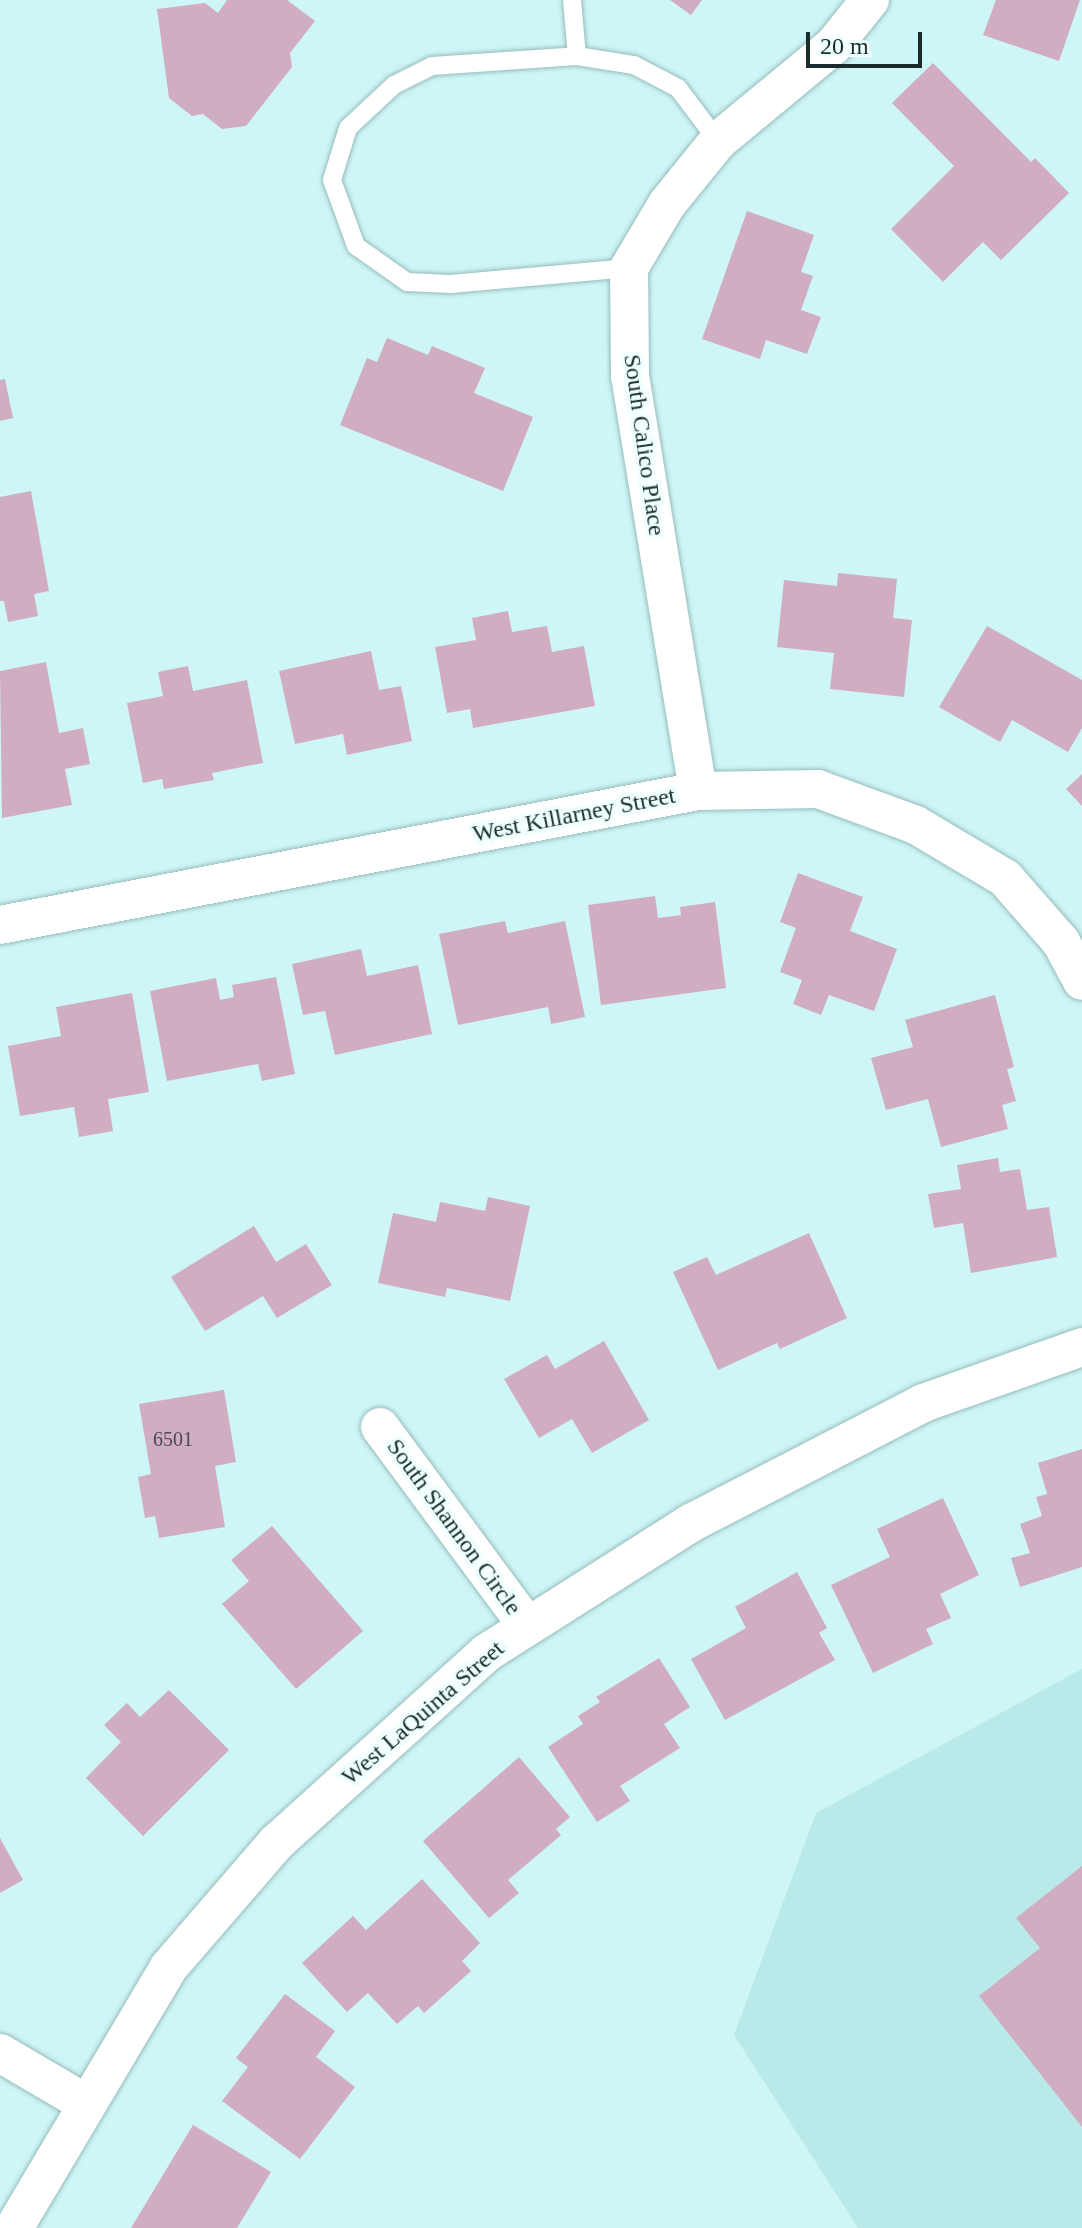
<!DOCTYPE html>
<style>
body{margin:0}
#map{position:relative;width:1082px;height:2228px;overflow:hidden;background:#cff6f6;font-family:"Times New Roman",serif}
div>[style]{position:absolute}
.built>*{inset:0;background:#b9e9e9}
.building>*{inset:0;background:#d0adc1}
.roads{filter:drop-shadow(0 0 2px #96bcbb) drop-shadow(0 0 2px #96bcbb)}
.lane>*{height:18px;margin:-9px;padding:0 9px;transform-origin:9px;border-radius:9px;background:#fff}
.street>*{height:38px;margin:-19px;padding:0 19px;transform-origin:19px;border-radius:19px;background:#fff}
span{translate:-50% -50%;white-space:nowrap;text-align:center;line-height:1.15;-webkit-text-stroke:8px #effefe;paint-order:stroke}
.number-label{font-size:20px;color:#484b50}
.number-label span{-webkit-text-stroke-width:0}
.street-label{font-size:24px;color:#1b2a2a}
.scale{position:absolute;left:806px;top:32px;width:116px;height:36px;box-sizing:border-box;border:4px solid #1b2a2a;border-top:0;padding-left:10px;font-size:24px;line-height:28px;white-space:nowrap;color:#1b2a2a;-webkit-text-stroke:6px #effefe;paint-order:stroke}
</style>
<div id="map">
<div class="built">
<div style="clip-path:polygon(1082px 1669px,1082px 2228px,858px 2228px,734px 2035px,816px 1813px)"></div>
</div>
<div class="building">
<div style="clip-path:polygon(227px 0,287px 0,315px 21px,290px 53px,292px 67px,246px 126px,222px 129px,203px 114px,192px 116px,169px 98px,157px 9px,205px 3px,218px 13px)"></div>
<div style="clip-path:polygon(670px 0,702px 0,691px 15px)"></div>
<div style="clip-path:polygon(996px 0,1080px 0,1059px 61px,983px 35px)"></div>
<div style="clip-path:polygon(933px 63px,1031px 162px,1035px 158px,1069px 193px,1001px 260px,983px 242px,943px 282px,891px 229px,954px 166px,892px 103px)"></div>
<div style="clip-path:polygon(747px 211px,814px 235px,801px 272px,813px 276px,801px 310px,821px 317px,807px 354px,766px 340px,760px 359px,702px 339px)"></div>
<div style="clip-path:polygon(387px 338px,428px 355px,432px 346px,485px 368px,474px 393px,533px 417px,503px 491px,340px 425px,367px 358px,377px 362px)"></div>
<div style="clip-path:polygon(5px 379px,13px 418px,0 421px,0 380px)"></div>
<div style="clip-path:polygon(31px 491px,49px 591px,34px 594px,38px 616px,8px 622px,4px 601px,0 601px,0 497px)"></div>
<div style="clip-path:polygon(838px 573px,897px 579px,893px 618px,912px 620px,904px 697px,830px 689px,834px 653px,777px 647px,784px 580px,837px 586px)"></div>
<div style="clip-path:polygon(508px 611px,512px 632px,547px 626px,552px 652px,584px 646px,595px 706px,473px 728px,470px 709px,447px 713px,435px 647px,476px 640px,472px 618px)"></div>
<div style="clip-path:polygon(987px 626px,1082px 680px,1082px 728px,1068px 752px,1012px 720px,1000px 742px,939px 707px)"></div>
<div style="clip-path:polygon(371px 651px,379px 690px,401px 686px,412px 741px,347px 755px,343px 734px,295px 744px,279px 671px)"></div>
<div style="clip-path:polygon(46px 662px,59px 733px,83px 728px,90px 764px,65px 769px,72px 805px,2px 818px,0 671px)"></div>
<div style="clip-path:polygon(188px 666px,193px 691px,247px 680px,263px 763px,212px 773px,214px 780px,164px 789px,162px 779px,143px 783px,127px 703px,163px 696px,158px 672px)"></div>
<div style="clip-path:polygon(1082px 774px,1082px 806px,1066px 789px)"></div>
<div style="clip-path:polygon(798px 873px,863px 897px,850px 931px,897px 949px,874px 1011px,829px 995px,821px 1015px,793px 1004px,802px 980px,780px 972px,796px 928px,780px 922px)"></div>
<div style="clip-path:polygon(655px 896px,658px 918px,681px 915px,680px 907px,715px 902px,726px 988px,601px 1005px,588px 905px)"></div>
<div style="clip-path:polygon(505px 921px,508px 933px,565px 921px,585px 1017px,551px 1024px,548px 1007px,458px 1025px,439px 934px)"></div>
<div style="clip-path:polygon(361px 949px,367px 976px,418px 965px,432px 1034px,335px 1055px,325px 1011px,303px 1015px,292px 964px)"></div>
<div style="clip-path:polygon(276px 977px,295px 1074px,262px 1081px,258px 1064px,167px 1081px,150px 991px,216px 978px,220px 1000px,234px 997px,232px 985px)"></div>
<div style="clip-path:polygon(132px 993px,149px 1092px,108px 1099px,113px 1131px,79px 1137px,74px 1107px,20px 1116px,8px 1046px,61px 1036px,56px 1007px)"></div>
<div style="clip-path:polygon(995px 995px,1014px 1067px,1007px 1069px,1016px 1101px,1002px 1105px,1008px 1129px,941px 1147px,928px 1099px,886px 1110px,871px 1058px,913px 1047px,905px 1020px)"></div>
<div style="clip-path:polygon(998px 1158px,1000px 1172px,1020px 1169px,1027px 1210px,1049px 1207px,1057px 1257px,971px 1273px,963px 1223px,934px 1228px,928px 1194px,961px 1189px,957px 1165px)"></div>
<div style="clip-path:polygon(488px 1197px,530px 1206px,510px 1301px,447px 1288px,445px 1297px,378px 1283px,393px 1213px,436px 1222px,440px 1202px,485px 1211px)"></div>
<div style="clip-path:polygon(254px 1226px,276px 1262px,306px 1244px,332px 1285px,277px 1318px,263px 1296px,205px 1331px,171px 1277px)"></div>
<div style="clip-path:polygon(809px 1233px,847px 1318px,780px 1349px,777px 1343px,718px 1370px,673px 1272px,707px 1257px,716px 1275px)"></div>
<div style="clip-path:polygon(604px 1341px,649px 1420px,592px 1453px,572px 1419px,539px 1438px,504px 1379px,547px 1355px,555px 1369px)"></div>
<div style="clip-path:polygon(224px 1390px,236px 1462px,215px 1466px,225px 1527px,159px 1538px,155px 1516px,145px 1518px,138px 1477px,151px 1474px,139px 1404px)"></div>
<div style="clip-path:polygon(1082px 1449px,1082px 1567px,1020px 1587px,1011px 1558px,1030px 1553px,1020px 1524px,1042px 1516px,1036px 1497px,1047px 1494px,1038px 1463px)"></div>
<div style="clip-path:polygon(943px 1498px,979px 1575px,940px 1594px,951px 1618px,926px 1629px,933px 1644px,873px 1673px,831px 1585px,890px 1557px,877px 1529px)"></div>
<div style="clip-path:polygon(272px 1526px,363px 1631px,296px 1689px,222px 1604px,249px 1581px,231px 1560px)"></div>
<div style="clip-path:polygon(797px 1572px,827px 1628px,819px 1633px,835px 1660px,725px 1720px,691px 1659px,746px 1628px,735px 1607px)"></div>
<div style="clip-path:polygon(659px 1658px,690px 1707px,664px 1724px,680px 1748px,620px 1786px,630px 1801px,597px 1822px,548px 1747px,583px 1724px,578px 1716px,600px 1702px,596px 1697px)"></div>
<div style="clip-path:polygon(169px 1690px,229px 1750px,143px 1836px,86px 1778px,121px 1742px,104px 1725px,127px 1703px,140px 1717px)"></div>
<div style="clip-path:polygon(519px 1757px,570px 1817px,556px 1829px,561px 1835px,508px 1880px,519px 1893px,489px 1918px,423px 1841px)"></div>
<div style="clip-path:polygon(0 1838px,23px 1880px,0 1893px)"></div>
<div style="clip-path:polygon(1082px 1866px,1082px 2127px,979px 1996px,1040px 1948px,1016px 1918px)"></div>
<div style="clip-path:polygon(422px 1879px,480px 1943px,462px 1961px,471px 1971px,424px 2013px,418px 2006px,397px 2024px,368px 1993px,347px 2012px,302px 1963px,353px 1916px,366px 1930px)"></div>
<div style="clip-path:polygon(285px 1994px,335px 2031px,316px 2057px,355px 2087px,300px 2159px,222px 2101px,248px 2067px,236px 2058px)"></div>
<div style="clip-path:polygon(193px 2125px,271px 2172px,237px 2228px,131px 2228px)"></div>
</div>
<div class="roads">
<div class="lane">
<div style="left:572px;top:0;width:56px;rotate:84.9deg"></div>
<div style="left:629px;top:268px;width:179px;rotate:174.9deg"></div>
<div style="left:451px;top:284px;width:44px;rotate:-177.4deg"></div>
<div style="left:407px;top:282px;width:62px;rotate:-144.8deg"></div>
<div style="left:356px;top:246px;width:70px;rotate:-110deg"></div>
<div style="left:332px;top:180px;width:54px;rotate:-72.9deg"></div>
<div style="left:348px;top:128px;width:63px;rotate:-43.1deg"></div>
<div style="left:394px;top:85px;width:42px;rotate:-26.6deg"></div>
<div style="left:432px;top:66px;width:145px;rotate:-3.9deg"></div>
<div style="left:577px;top:56px;width:58px;rotate:9deg"></div>
<div style="left:634px;top:65px;width:50px;rotate:27.6deg"></div>
<div style="left:678px;top:88px;width:66px;rotate:53deg"></div>
</div>
<div class="street">
<div style="left:698px;top:791px;width:421px;rotate:-99.3deg"></div>
<div style="left:630px;top:376px;width:108px;rotate:-90.5deg"></div>
<div style="left:629px;top:268px;width:74px;rotate:-59.3deg"></div>
<div style="left:667px;top:204px;width:81px;rotate:-51deg"></div>
<div style="left:718px;top:141px;width:149px;rotate:-39.6deg"></div>
<div style="left:833px;top:46px;width:59px;rotate:-51.2deg"></div>
<div style="left:0;top:925px;width:711px;rotate:-10.87deg"></div>
<div style="left:698px;top:791px;width:120px;rotate:-1deg"></div>
<div style="left:818px;top:789px;width:104px;rotate:20.2deg"></div>
<div style="left:916px;top:825px;width:104px;rotate:30.8deg"></div>
<div style="left:1005px;top:878px;width:85px;rotate:48.8deg"></div>
<div style="left:1061px;top:942px;width:44px;rotate:61.7deg"></div>
<div style="left:380px;top:1427px;width:247px;rotate:53.5deg"></div>
<div style="left:0;top:2053px;width:101px;rotate:30.4deg"></div>
<div style="left:14px;top:2228px;width:304px;rotate:-59.3deg"></div>
<div style="left:169px;top:1967px;width:164px;rotate:-49.2deg"></div>
<div style="left:276px;top:1843px;width:283px;rotate:-42.1deg"></div>
<div style="left:486px;top:1653px;width:243px;rotate:-32.4deg"></div>
<div style="left:691px;top:1523px;width:261px;rotate:-27.3deg"></div>
<div style="left:923px;top:1403px;width:169px;rotate:-19.4deg"></div>
</div>
</div>
<div class="number-label">
<span style="left:173px;top:1439px">6501</span>
</div>
<div class="street-label">
<span style="left:644px;top:445px;rotate:82deg">South Calico Place</span>
<span style="left:574px;top:815px;rotate:-11deg">West Killarney Street</span>
<span style="left:454px;top:1527px;rotate:54deg">South Shannon Circle</span>
<span style="left:423px;top:1713px;rotate:-41deg">West LaQuinta Street</span>
</div>
<div class="scale">20 m</div>
</div>
